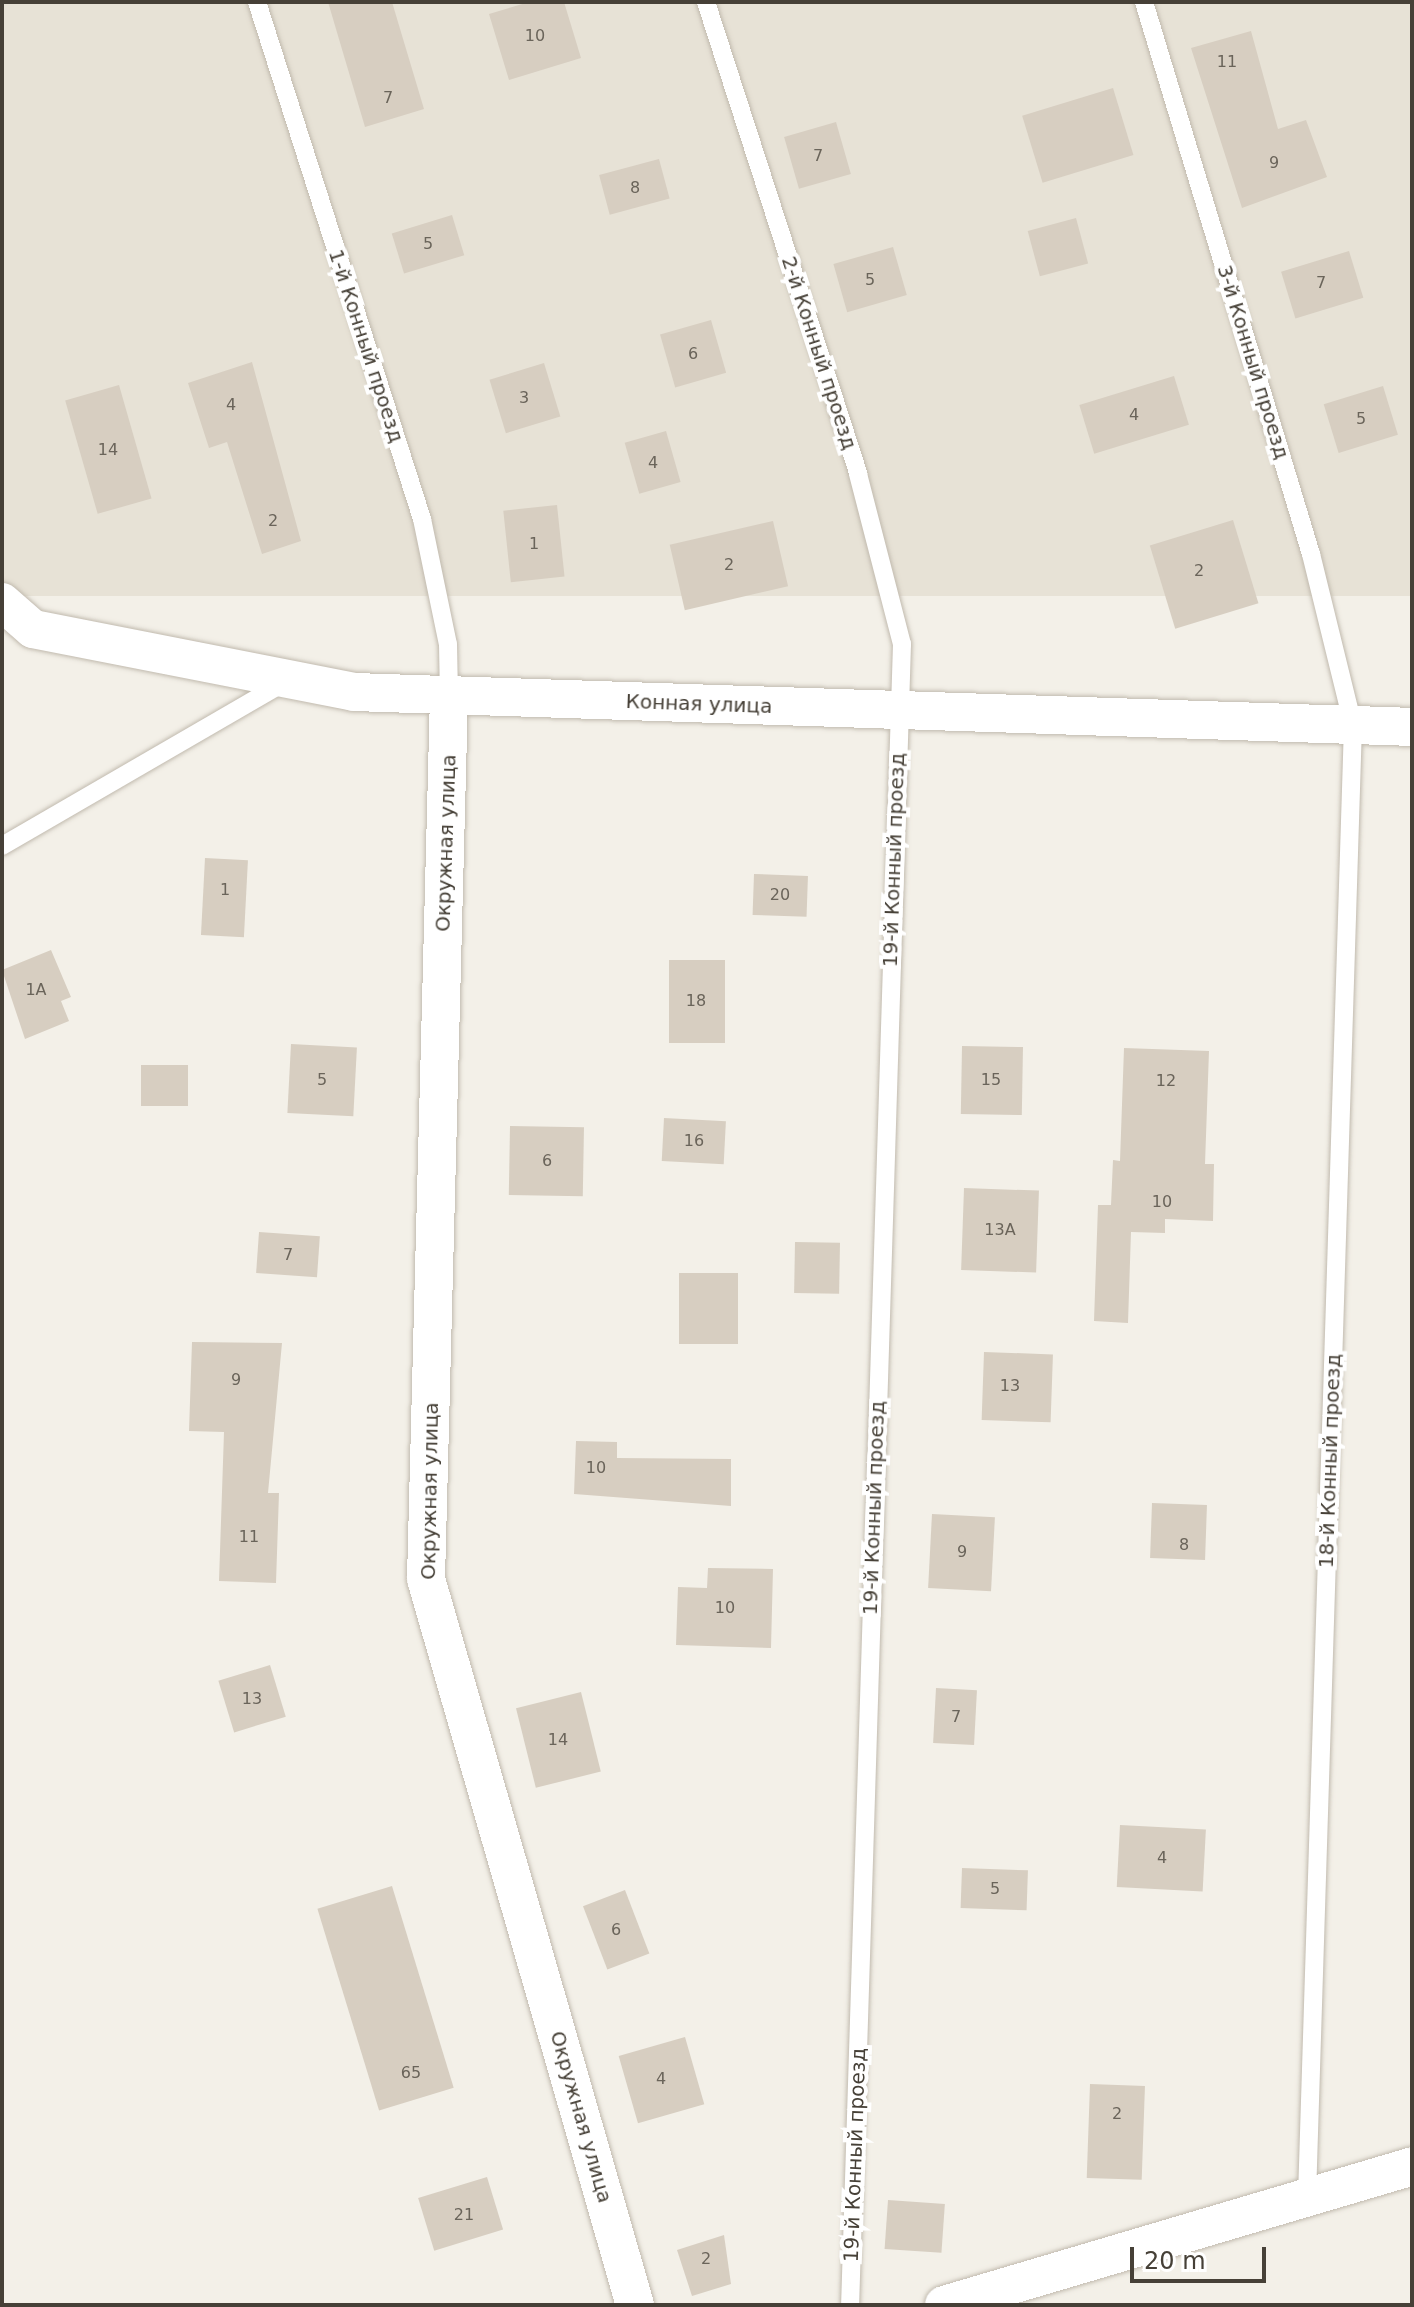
<!DOCTYPE html>
<meta charset="utf-8">
<style>
body{margin:0}
#map{position:relative;width:1414px;height:2307px;overflow:hidden;background:#f3f0e8;font-family:"DejaVu Sans",sans-serif}
div>[style]{position:absolute}
.residential>*{inset:0;background:#e7e2d6;transform-origin:0 0}
.building>*{inset:0;background:#d7cec1;transform-origin:0 0}
.roads{filter:drop-shadow(0 0 2px #c1baae) drop-shadow(0 0 2px #c1baae)}
.lane>*{height:18px;margin:-9px;padding:0 9px;transform-origin:9px;border-radius:9px;background:#fff}
.street>*{height:38px;margin:-19px;padding:0 19px;transform-origin:19px;border-radius:19px;background:#fff}
span{translate:-50% -50%;white-space:nowrap;text-align:center;line-height:1.15;-webkit-text-stroke:8px #fff;paint-order:stroke}
.number-label{font-size:16px;color:#6a645a}
.number-label span{-webkit-text-stroke-width:0}
.street-label{font-size:20px;color:#464037}
.frame{position:absolute;inset:0;border:4px solid #464037;pointer-events:none}
.scale{position:absolute;left:1130px;top:2247px;width:136px;height:36px;box-sizing:border-box;border:4px solid #464037;border-top:0;padding-left:10px;font-size:24px;line-height:28px;white-space:nowrap;color:#464037;-webkit-text-stroke:6px #fff;paint-order:stroke}
</style>
<div id="map">
<div class="residential">
<div style="left:2px;top:2px;width:1410px;height:594px"></div>
</div>
<div class="building">
<div style="clip-path:polygon(328px 2px,392px 2px,424px 109px,365px 127px)"></div>
<div style="clip-path:polygon(529px 2px,564px 2px,581px 58px,509px 80px,489px 14px)"></div>
<div style="clip-path:polygon(1251px 31px,1278px 129px,1306px 120px,1327px 177px,1242px 208px,1191px 48px)"></div>
<div style="left:1113px;top:88px;width:70px;height:95px;rotate:73deg"></div>
<div style="left:836px;top:122px;width:54px;height:54px;rotate:74deg"></div>
<div style="left:659px;top:159px;width:41px;height:62px;rotate:75deg"></div>
<div style="left:452px;top:215px;width:42px;height:63px;rotate:73deg"></div>
<div style="left:1076px;top:218px;width:47px;height:50px;rotate:75deg"></div>
<div style="left:893px;top:247px;width:50px;height:62px;rotate:74deg"></div>
<div style="left:1349px;top:251px;width:49px;height:71px;rotate:73deg"></div>
<div style="left:711px;top:320px;width:55px;height:53px;rotate:74deg"></div>
<div style="clip-path:polygon(252px 362px,301px 541px,262px 554px,227px 442px,209px 448px,188px 383px)"></div>
<div style="left:544px;top:363px;width:56px;height:57px;rotate:73deg"></div>
<div style="left:1174px;top:376px;width:51px;height:99px;rotate:73deg"></div>
<div style="left:119px;top:385px;width:118px;height:56px;rotate:74deg"></div>
<div style="left:1383px;top:386px;width:51px;height:62px;rotate:73deg"></div>
<div style="left:666px;top:431px;width:53px;height:43px;rotate:74deg"></div>
<div style="left:557px;top:505px;width:72px;height:54px;rotate:84deg"></div>
<div style="left:1233px;top:520px;width:87px;height:87px;rotate:73deg"></div>
<div style="left:773px;top:521px;width:67px;height:106px;rotate:77deg"></div>
<div style="left:205px;top:858px;width:43px;height:77px;rotate:3deg"></div>
<div style="left:754px;top:874px;width:54px;height:41px;rotate:2deg"></div>
<div style="clip-path:polygon(51px 950px,71px 997px,61px 1001px,69px 1021px,25px 1039px,2px 970px)"></div>
<div style="left:669px;top:960px;width:56px;height:83px"></div>
<div style="left:291px;top:1044px;width:66px;height:69px;rotate:3deg"></div>
<div style="left:962px;top:1046px;width:61px;height:68px;rotate:1deg"></div>
<div style="clip-path:polygon(1124px 1048px,1209px 1051px,1205px 1164px,1214px 1164px,1213px 1221px,1165px 1219px,1165px 1233px,1131px 1232px,1128px 1323px,1094px 1321px,1098px 1205px,1111px 1205px,1113px 1160px,1120px 1161px)"></div>
<div style="left:188px;top:1065px;width:41px;height:47px;rotate:90deg"></div>
<div style="left:664px;top:1118px;width:62px;height:43px;rotate:3deg"></div>
<div style="left:510px;top:1126px;width:74px;height:69px;rotate:1deg"></div>
<div style="left:964px;top:1188px;width:75px;height:82px;rotate:2deg"></div>
<div style="left:259px;top:1232px;width:61px;height:41px;rotate:4deg"></div>
<div style="left:795px;top:1242px;width:45px;height:51px;rotate:1deg"></div>
<div style="left:679px;top:1273px;width:59px;height:71px"></div>
<div style="clip-path:polygon(192px 1342px,282px 1343px,268px 1493px,279px 1493px,276px 1583px,219px 1581px,224px 1432px,189px 1431px)"></div>
<div style="left:984px;top:1352px;width:69px;height:68px;rotate:2deg"></div>
<div style="clip-path:polygon(576px 1441px,617px 1442px,617px 1458px,731px 1459px,731px 1506px,574px 1494px)"></div>
<div style="left:1152px;top:1503px;width:55px;height:55px;rotate:2deg"></div>
<div style="left:932px;top:1514px;width:63px;height:74px;rotate:3deg"></div>
<div style="clip-path:polygon(708px 1568px,773px 1569px,771px 1648px,676px 1645px,678px 1587px,707px 1588px)"></div>
<div style="left:270px;top:1665px;width:54px;height:54px;rotate:73deg"></div>
<div style="left:936px;top:1688px;width:41px;height:55px;rotate:3deg"></div>
<div style="left:581px;top:1692px;width:82px;height:67px;rotate:76deg"></div>
<div style="left:1120px;top:1825px;width:86px;height:62px;rotate:3deg"></div>
<div style="left:962px;top:1868px;width:66px;height:40px;rotate:2deg"></div>
<div style="left:392px;top:1886px;width:211px;height:78px;rotate:73deg"></div>
<div style="left:625px;top:1890px;width:68px;height:45px;rotate:69deg"></div>
<div style="left:685px;top:2037px;width:70px;height:69px;rotate:74deg"></div>
<div style="left:1090px;top:2084px;width:55px;height:94px;rotate:2deg"></div>
<div style="left:487px;top:2177px;width:55px;height:72px;rotate:73deg"></div>
<div style="left:888px;top:2200px;width:57px;height:49px;rotate:4deg"></div>
<div style="clip-path:polygon(724px 2235px,731px 2284px,692px 2296px,677px 2250px)"></div>
</div>
<div class="roads">
<div class="lane">
<div style="left:257px;top:2px;width:543px;rotate:72.3deg"></div>
<div style="left:422px;top:519px;width:128px;rotate:78.3deg"></div>
<div style="left:448px;top:644px;width:51px;rotate:88.9deg"></div>
<div style="left:706px;top:2px;width:496px;rotate:72.1deg"></div>
<div style="left:858px;top:474px;width:176px;rotate:75.5deg"></div>
<div style="left:902px;top:644px;width:1662px;rotate:91.79deg"></div>
<div style="left:1144px;top:2px;width:577px;rotate:73.17deg"></div>
<div style="left:1311px;top:554px;width:176px;rotate:76.2deg"></div>
<div style="left:1353px;top:725px;width:1473px;rotate:91.79deg"></div>
<div style="left:2px;top:846px;width:329px;rotate:-30.1deg"></div>
</div>
<div class="street">
<div style="left:2px;top:602px;width:41px;rotate:41.1deg"></div>
<div style="left:33px;top:629px;width:327px;rotate:11.1deg"></div>
<div style="left:354px;top:692px;width:1059px;rotate:1.89deg"></div>
<div style="left:449px;top:695px;width:884px;rotate:91.49deg"></div>
<div style="left:426px;top:1579px;width:755px;rotate:73.94deg"></div>
<div style="left:944px;top:2305px;width:488px;rotate:-16.5deg"></div>
</div>
</div>
<div class="number-label">
<span style="left:535px;top:36px">10</span>
<span style="left:1227px;top:62px">11</span>
<span style="left:388px;top:98px">7</span>
<span style="left:818px;top:156px">7</span>
<span style="left:1274px;top:163px">9</span>
<span style="left:635px;top:188px">8</span>
<span style="left:428px;top:244px">5</span>
<span style="left:870px;top:280px">5</span>
<span style="left:1321px;top:283px">7</span>
<span style="left:693px;top:354px">6</span>
<span style="left:524px;top:398px">3</span>
<span style="left:231px;top:405px">4</span>
<span style="left:1134px;top:415px">4</span>
<span style="left:1361px;top:419px">5</span>
<span style="left:108px;top:450px">14</span>
<span style="left:653px;top:463px">4</span>
<span style="left:273px;top:521px">2</span>
<span style="left:534px;top:544px">1</span>
<span style="left:729px;top:565px">2</span>
<span style="left:1199px;top:571px">2</span>
<span style="left:225px;top:890px">1</span>
<span style="left:780px;top:895px">20</span>
<span style="left:36px;top:990px">1А</span>
<span style="left:696px;top:1001px">18</span>
<span style="left:322px;top:1080px">5</span>
<span style="left:991px;top:1080px">15</span>
<span style="left:1166px;top:1081px">12</span>
<span style="left:694px;top:1141px">16</span>
<span style="left:547px;top:1161px">6</span>
<span style="left:1162px;top:1202px">10</span>
<span style="left:1000px;top:1230px">13А</span>
<span style="left:288px;top:1255px">7</span>
<span style="left:236px;top:1380px">9</span>
<span style="left:1010px;top:1386px">13</span>
<span style="left:596px;top:1468px">10</span>
<span style="left:249px;top:1537px">11</span>
<span style="left:1184px;top:1545px">8</span>
<span style="left:962px;top:1552px">9</span>
<span style="left:725px;top:1608px">10</span>
<span style="left:252px;top:1699px">13</span>
<span style="left:956px;top:1717px">7</span>
<span style="left:558px;top:1740px">14</span>
<span style="left:1162px;top:1858px">4</span>
<span style="left:995px;top:1889px">5</span>
<span style="left:616px;top:1930px">6</span>
<span style="left:411px;top:2073px">65</span>
<span style="left:661px;top:2079px">4</span>
<span style="left:1117px;top:2114px">2</span>
<span style="left:464px;top:2215px">21</span>
<span style="left:706px;top:2259px">2</span>
</div>
<div class="street-label">
<span style="left:366px;top:346px;rotate:72deg">1-й Конный проезд</span>
<span style="left:819px;top:353px;rotate:72deg">2-й Конный проезд</span>
<span style="left:1253px;top:362px;rotate:73deg">3-й Конный проезд</span>
<span style="left:699px;top:704px;rotate:2deg">Конная улица</span>
<span style="left:446px;top:843px;rotate:-88deg">Окружная улица</span>
<span style="left:894px;top:860px;rotate:-88deg">19-й Конный проезд</span>
<span style="left:1330px;top:1461px;rotate:-88deg">18-й Конный проезд</span>
<span style="left:430px;top:1491px;rotate:-89deg">Окружная улица</span>
<span style="left:874px;top:1508px;rotate:-88deg">19-й Конный проезд</span>
<span style="left:581px;top:2117px;rotate:74deg">Окружная улица</span>
<span style="left:855px;top:2155px;rotate:-88deg">19-й Конный проезд</span>
</div>
<div class="frame"></div>
<div class="scale">20 m</div>
</div>
